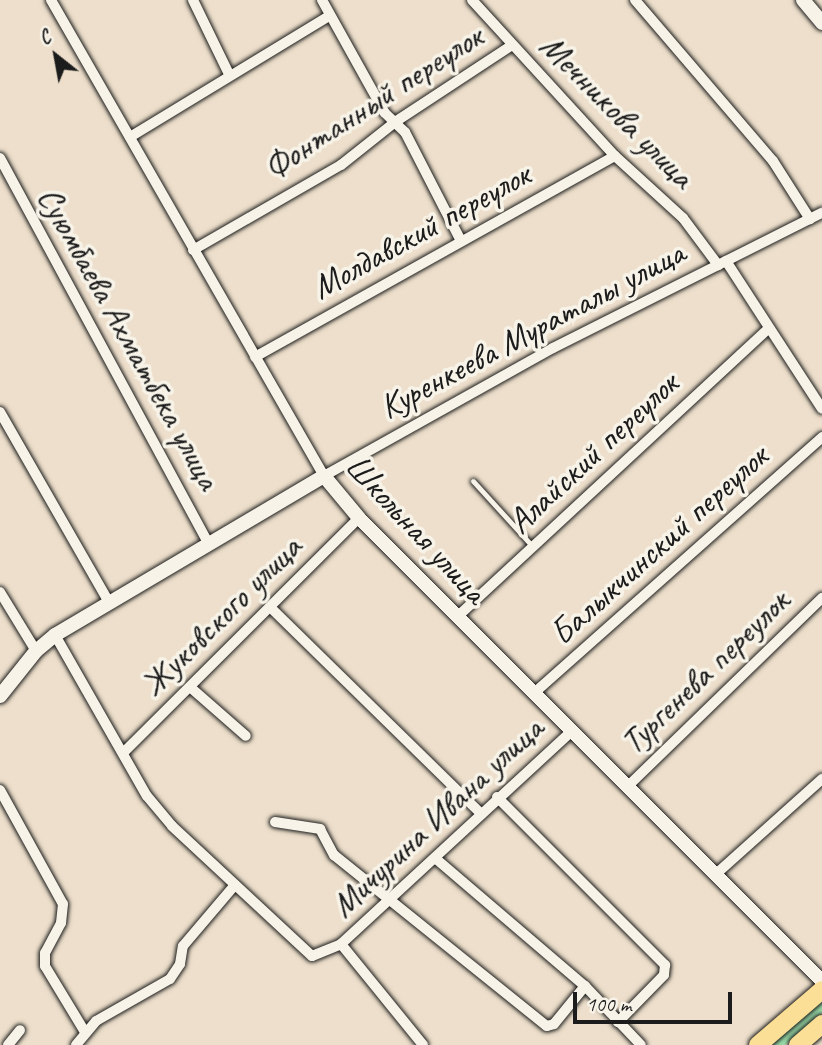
<!DOCTYPE html>
<meta charset="utf-8">
<style>
body{margin:0}
#map{position:relative;width:822px;height:1045px;overflow:hidden;background:#eddfcb;font-family:Caveat,sans-serif}
div>[style]{position:absolute}
.green>*{inset:0;background:#9bdfaa}
.roads{filter:drop-shadow(0 0 2px #1c1c1c) drop-shadow(0 0 2px #1c1c1c)}
.service>*{height:5px;margin:-2.5px;padding:0 2.5px;transform-origin:2.5px;border-radius:2.5px;background:#f7f3e8}
.minor>*{height:10px;margin:-5px;padding:0 5px;transform-origin:5px;border-radius:5px;background:#f7f3e8}
.tertiary>*{height:14px;margin:-7px;padding:0 7px;transform-origin:7px;border-radius:7px;background:#f7f3e8}
.primary>*{height:18px;margin:-9px;padding:0 9px;transform-origin:9px;border-radius:9px;background:#fbdf96}
span{translate:-50% -50%;white-space:nowrap;text-align:center;line-height:1.15;-webkit-text-stroke:7px #f7f3e8;paint-order:stroke}
.street-label{font-size:35px;color:#1c1c1c}
.north{position:absolute;left:21px;top:21px;width:70px;height:70px;-webkit-text-stroke:5px #f7f3e8;paint-order:stroke;rotate:329deg;font-size:19px;font-weight:700;line-height:28px;text-align:center;color:#1c1c1c}
.north::after{content:'';display:block;margin:auto;width:24px;height:32px;background:#1c1c1c;clip-path:polygon(50% 0,100% 100%,50% 72%,0 100%)}
.scale{position:absolute;left:573px;top:992px;width:159px;height:32px;box-sizing:border-box;border:4px solid #1c1c1c;border-top:0;padding-left:9px;font-size:21px;line-height:24px;white-space:nowrap;color:#1c1c1c;-webkit-text-stroke:5px #f7f3e8;paint-order:stroke}
</style>
<div id="map">
<div class="green">
<div style="clip-path:polygon(822px 998px,822px 1013px,785px 1045px,768px 1045px)"></div>
</div>
<div class="roads">
<div class="service">
<div style="left:473px;top:481px;width:89px;rotate:47.7deg"></div>
</div>
<div class="minor">
<div style="left:51px;top:0;width:549px;rotate:60.16deg"></div>
<div style="left:324px;top:476px;width:262px;rotate:-29.2deg"></div>
<div style="left:553px;top:348px;width:301px;rotate:-26.7deg"></div>
<div style="left:193px;top:0;width:82px;rotate:64.1deg"></div>
<div style="left:322px;top:0;width:129px;rotate:60.9deg"></div>
<div style="left:385px;top:113px;width:28px;rotate:44deg"></div>
<div style="left:405px;top:132px;width:123px;rotate:62.8deg"></div>
<div style="left:472px;top:0;width:212px;rotate:47.5deg"></div>
<div style="left:615px;top:156px;width:92px;rotate:42.4deg"></div>
<div style="left:683px;top:218px;width:59px;rotate:53.3deg"></div>
<div style="left:635px;top:0;width:212px;rotate:49.4deg"></div>
<div style="left:773px;top:161px;width:69px;rotate:57.5deg"></div>
<div style="left:130px;top:137px;width:233px;rotate:-31.3deg"></div>
<div style="left:0;top:158px;width:439px;rotate:61.6deg"></div>
<div style="left:193px;top:250px;width:171px;rotate:-29.9deg"></div>
<div style="left:341px;top:165px;width:69px;rotate:-38.5deg"></div>
<div style="left:395px;top:122px;width:140px;rotate:-33.3deg"></div>
<div style="left:726px;top:261px;width:176px;rotate:57deg"></div>
<div style="left:255px;top:357px;width:412px;rotate:-29.2deg"></div>
<div style="left:0;top:412px;width:219px;rotate:60.2deg"></div>
<div style="left:0;top:592px;width:69px;rotate:58.6deg"></div>
<div style="left:271px;top:608px;width:293px;rotate:44.4deg"></div>
<div style="left:457px;top:617px;width:424px;rotate:-42.8deg"></div>
<div style="left:55px;top:635px;width:185px;rotate:60.3deg"></div>
<div style="left:147px;top:796px;width:39px;rotate:50deg"></div>
<div style="left:172px;top:826px;width:191px;rotate:42.9deg"></div>
<div style="left:312px;top:956px;width:31px;rotate:-22deg"></div>
<div style="left:341px;top:944px;width:313px;rotate:-42.7deg"></div>
<div style="left:190px;top:687px;width:74px;rotate:41.2deg"></div>
<div style="left:533px;top:694px;width:387px;rotate:-41.6deg"></div>
<div style="left:123px;top:753px;width:333px;rotate:-44.9deg"></div>
<div style="left:627px;top:787px;width:272px;rotate:-44.1deg"></div>
<div style="left:0;top:790px;width:130px;rotate:61.1deg"></div>
<div style="left:63px;top:904px;width:19px;rotate:96deg"></div>
<div style="left:61px;top:923px;width:34px;rotate:118deg"></div>
<div style="left:45px;top:953px;width:13px;rotate:90deg"></div>
<div style="left:45px;top:966px;width:77px;rotate:58.8deg"></div>
<div style="left:497px;top:797px;width:238px;rotate:45deg"></div>
<div style="left:665px;top:965px;width:10px;rotate:96deg"></div>
<div style="left:664px;top:975px;width:66px;rotate:134.4deg"></div>
<div style="left:275px;top:822px;width:46px;rotate:8.8deg"></div>
<div style="left:320px;top:829px;width:30px;rotate:62deg"></div>
<div style="left:334px;top:855px;width:273px;rotate:38.8deg"></div>
<div style="left:547px;top:1026px;width:7px;rotate:-16deg"></div>
<div style="left:554px;top:1024px;width:49px;rotate:-50.8deg"></div>
<div style="left:435px;top:858px;width:197px;rotate:40.5deg"></div>
<div style="left:585px;top:986px;width:81px;rotate:46.5deg"></div>
<div style="left:715px;top:875px;width:144px;rotate:-41.9deg"></div>
<div style="left:341px;top:944px;width:130px;rotate:50.9deg"></div>
<div style="left:8px;top:1045px;width:19px;rotate:-51deg"></div>
<div style="left:76px;top:1045px;width:31px;rotate:-50deg"></div>
<div style="left:96px;top:1021px;width:85px;rotate:-29.6deg"></div>
<div style="left:170px;top:979px;width:18px;rotate:-56deg"></div>
<div style="left:180px;top:964px;width:18px;rotate:-81deg"></div>
<div style="left:183px;top:946px;width:80px;rotate:-49.6deg"></div>
</div>
<div class="tertiary">
<div style="left:803px;top:0;width:30px;rotate:50deg"></div>
<div style="left:0;top:696px;width:58px;rotate:-51.3deg"></div>
<div style="left:36px;top:651px;width:25px;rotate:-40deg"></div>
<div style="left:55px;top:635px;width:312px;rotate:-30.6deg"></div>
<div style="left:324px;top:476px;width:55px;rotate:50.2deg"></div>
<div style="left:359px;top:518px;width:655px;rotate:45deg"></div>
</div>
<div class="primary">
<div style="left:758px;top:1045px;width:84px;rotate:-40.7deg"></div>
<div style="left:798px;top:1045px;width:32px;rotate:-41deg"></div>
</div>
</div>
<div class="street-label">
<span style="left:373px;top:102px;rotate:-33deg">Фонтанный переулок</span>
<span style="left:617px;top:111px;rotate:45deg">Мечникова улица</span>
<span style="left:421px;top:231px;rotate:-29deg">Молдавский переулок</span>
<span style="left:532px;top:330px;rotate:-28deg">Куренкеева Мураталы улица</span>
<span style="left:129px;top:338px;rotate:61deg">Суюмбаева Ахматбека улица</span>
<span style="left:593px;top:453px;rotate:-43deg">Алайский переулок</span>
<span style="left:416px;top:529px;rotate:47deg">Школьная улица</span>
<span style="left:659px;top:545px;rotate:-42deg">Балыкчинский переулок</span>
<span style="left:221px;top:616px;rotate:-45deg">Жуковского улица</span>
<span style="left:705px;top:672px;rotate:-44deg">Тургенева переулок</span>
<span style="left:437px;top:817px;rotate:-43deg">Мичурина Ивана улица</span>
</div>
<div class="north">С</div>
<div class="scale">100 m</div>
</div>
